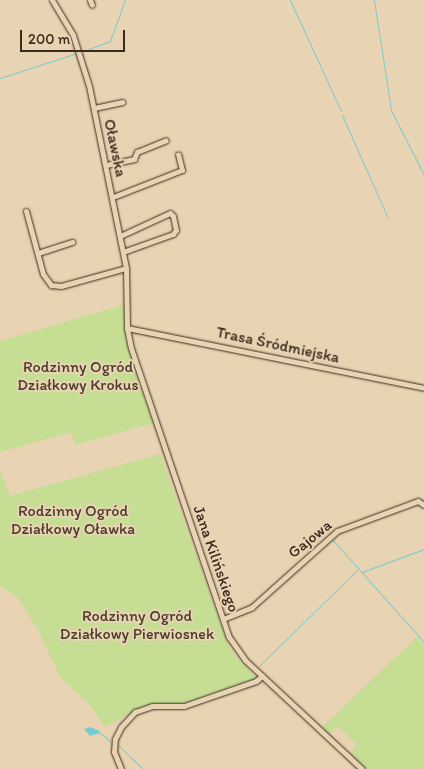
<!DOCTYPE html>
<meta charset="utf-8">
<style>
body{margin:0}
#map{position:relative;width:424px;height:769px;overflow:hidden;background:#e8d3b2;font-family:Itim,sans-serif}
div>[style]{position:absolute}
.green>*{inset:0;background:#c6de94}
.water>*{inset:0;background:#7acbd1}
.stream>*{height:1px;margin:-0.5px;padding:0 0.5px;transform-origin:0.5px;border-radius:0.5px;background:#7acbd1}
.roads{filter:drop-shadow(0 0 1px #3b2a1e) drop-shadow(0 0 1px #3b2a1e)}
.minor>*{height:5px;margin:-2.5px;padding:0 2.5px;transform-origin:2.5px;border-radius:2.5px;background:#e8d3b2}
span{translate:-50% -50%;white-space:nowrap;text-align:center;line-height:1.15;-webkit-text-stroke:4px #e8d3b2;paint-order:stroke}
.street-label{font-size:16px;color:#3b2a1e}
.park-label{font-size:16px;color:#493c2a}
.scale{position:absolute;left:20px;top:30px;width:105px;height:22px;box-sizing:border-box;border:2px solid #3b2a1e;border-top:0;padding-left:6px;font-size:15px;line-height:18px;white-space:nowrap;color:#3b2a1e;-webkit-text-stroke:4px #e8d3b2;paint-order:stroke}
</style>
<div id="map">
<div class="green">
<div style="clip-path:polygon(123px 305px,126px 342px,153px 423px,75px 445px,71px 432px,0 452px,0 341px)"></div>
<div style="clip-path:polygon(160px 454px,226px 640px,234px 655px,257px 678px,184px 704px,146px 705px,105px 727px,88px 703px,60px 677px,37px 628px,17px 597px,0 586px,0 471px,10px 496px)"></div>
<div style="clip-path:polygon(417px 637px,424px 645px,424px 769px,365px 769px,349px 755px,356px 744px,338px 726px,328px 735px,322px 727px)"></div>
</div>
<div class="water">
<div style="clip-path:polygon(90px 727px,100px 731px,100px 733px,90px 736px,84px 729px)"></div>
</div>
<div class="stream">
<div style="left:290px;top:0;width:122px;rotate:65.3deg"></div>
<div style="left:374px;top:0;width:111px;rotate:81.2deg"></div>
<div style="left:391px;top:110px;width:73px;rotate:63.1deg"></div>
<div style="left:84px;top:51px;width:28px;rotate:-21deg"></div>
<div style="left:110px;top:41px;width:44px;rotate:-69.9deg"></div>
<div style="left:0;top:78px;width:81px;rotate:-18deg"></div>
<div style="left:342px;top:115px;width:111px;rotate:66deg"></div>
<div style="left:331px;top:538px;width:140px;rotate:48.2deg"></div>
<div style="left:362px;top:572px;width:66px;rotate:-20.4deg"></div>
<div style="left:259px;top:666px;width:139px;rotate:-44.4deg"></div>
<div style="left:100px;top:733px;width:13px;rotate:39deg"></div>
<div style="left:117px;top:744px;width:36px;rotate:44deg"></div>
</div>
<div class="roads">
<div class="minor">
<div style="left:52px;top:0;width:41px;rotate:59deg"></div>
<div style="left:73px;top:35px;width:53px;rotate:72.6deg"></div>
<div style="left:89px;top:86px;width:186px;rotate:78.5deg"></div>
<div style="left:126px;top:268px;width:60px;rotate:89deg"></div>
<div style="left:127px;top:328px;width:20px;rotate:79deg"></div>
<div style="left:131px;top:348px;width:305px;rotate:71.3deg"></div>
<div style="left:229px;top:637px;width:28px;rotate:55deg"></div>
<div style="left:245px;top:660px;width:160px;rotate:43deg"></div>
<div style="left:90px;top:0;width:5px;rotate:68deg"></div>
<div style="left:94px;top:108px;width:29px;rotate:-12deg"></div>
<div style="left:106px;top:165px;width:29px;rotate:-12deg"></div>
<div style="left:134px;top:159px;width:8px;rotate:-67deg"></div>
<div style="left:137px;top:152px;width:31px;rotate:-22deg"></div>
<div style="left:113px;top:197px;width:74px;rotate:-21.4deg"></div>
<div style="left:182px;top:170px;width:16px;rotate:-104deg"></div>
<div style="left:26px;top:211px;width:65px;rotate:74.9deg"></div>
<div style="left:43px;top:274px;width:14px;rotate:54deg"></div>
<div style="left:51px;top:285px;width:10px;rotate:6deg"></div>
<div style="left:61px;top:286px;width:67px;rotate:-15.5deg"></div>
<div style="left:120px;top:236px;width:55px;rotate:-24.7deg"></div>
<div style="left:170px;top:213px;width:4px;rotate:45deg"></div>
<div style="left:173px;top:216px;width:14px;rotate:78deg"></div>
<div style="left:176px;top:230px;width:5px;rotate:127deg"></div>
<div style="left:173px;top:234px;width:53px;rotate:160.2deg"></div>
<div style="left:38px;top:253px;width:36px;rotate:-18deg"></div>
<div style="left:127px;top:328px;width:303px;rotate:11.4deg"></div>
<div style="left:223px;top:619px;width:31px;rotate:-22deg"></div>
<div style="left:252px;top:607px;width:114px;rotate:-41.8deg"></div>
<div style="left:337px;top:531px;width:86px;rotate:-20.3deg"></div>
<div style="left:418px;top:501px;width:7px;rotate:34deg"></div>
<div style="left:121px;top:769px;width:18px;rotate:-112deg"></div>
<div style="left:114px;top:752px;width:13px;rotate:-86deg"></div>
<div style="left:115px;top:739px;width:13px;rotate:-63deg"></div>
<div style="left:121px;top:727px;width:21px;rotate:-47deg"></div>
<div style="left:135px;top:712px;width:18px;rotate:-19deg"></div>
<div style="left:152px;top:706px;width:32px"></div>
<div style="left:184px;top:706px;width:76px;rotate:-19.1deg"></div>
<div style="left:256px;top:681px;width:8px;rotate:-40deg"></div>
</div>
</div>
<div class="street-label">
<span style="left:115px;top:148px;rotate:78deg">Oławska</span>
<span style="left:278px;top:345px;rotate:12deg">Trasa Śródmiejska</span>
<span style="left:310px;top:539px;rotate:-39deg">Gajowa</span>
<span style="left:216px;top:559px;rotate:71deg">Jana Kilińskiego</span>
</div>
<div class="park-label">
<span style="left:78px;top:376px">Rodzinny Ogród<br>Działkowy Krokus</span>
<span style="left:73px;top:520px">Rodzinny Ogród<br>Działkowy Oławka</span>
<span style="left:137px;top:625px">Rodzinny Ogród<br>Działkowy Pierwiosnek</span>
</div>
<div class="scale">200 m</div>
</div>
